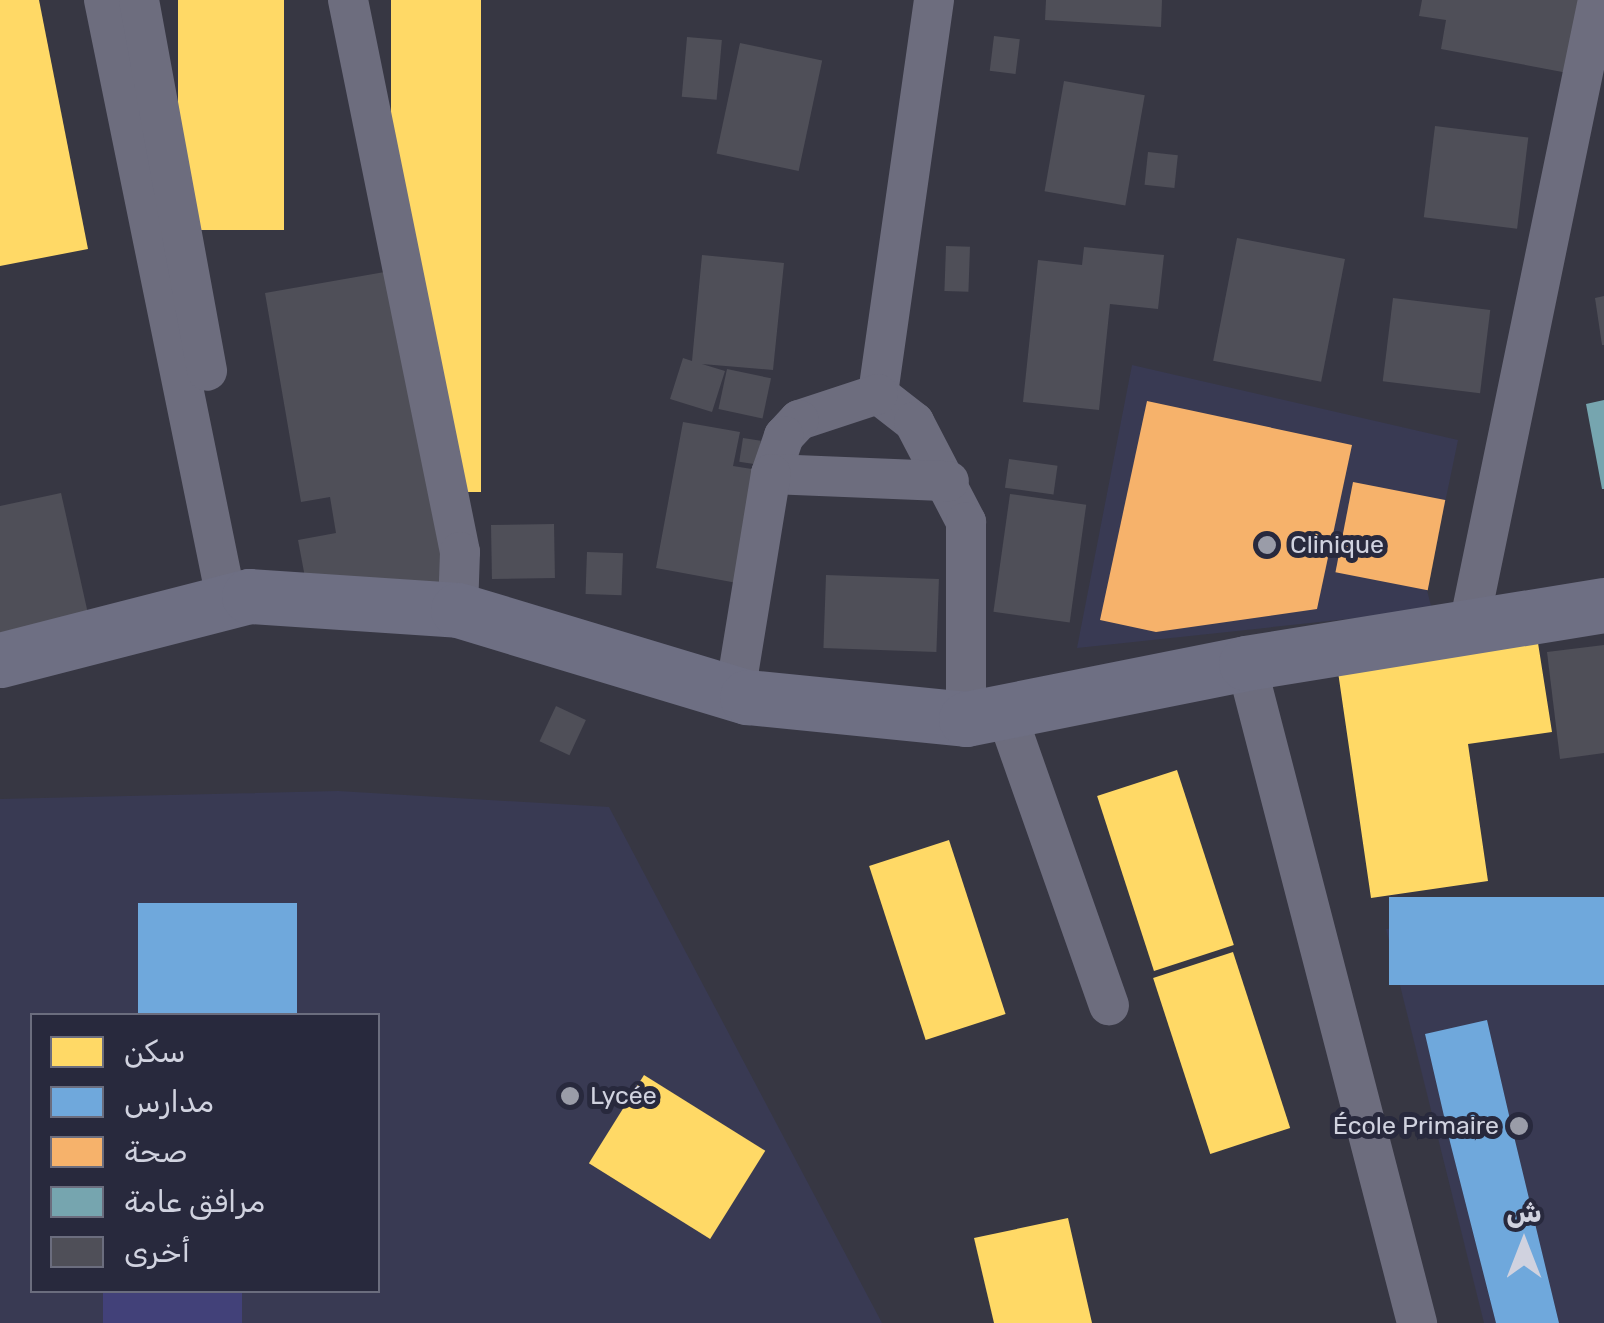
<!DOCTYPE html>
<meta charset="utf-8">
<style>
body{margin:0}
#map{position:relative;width:1604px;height:1323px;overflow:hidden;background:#373743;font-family:Rubik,Cairo,sans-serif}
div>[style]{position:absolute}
.built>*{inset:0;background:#393a53}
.green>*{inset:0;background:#424179;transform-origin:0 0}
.homes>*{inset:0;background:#ffd966;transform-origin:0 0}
.schools>*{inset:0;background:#6fa8dc;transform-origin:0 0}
.health>*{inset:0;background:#f6b26b;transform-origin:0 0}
.public>*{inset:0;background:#76a5af}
.building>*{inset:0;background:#4f4f58;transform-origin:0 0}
.street>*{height:40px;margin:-20px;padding:0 20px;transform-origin:20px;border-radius:20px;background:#6d6d7e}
.secondary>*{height:55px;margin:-27.5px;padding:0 27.5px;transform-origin:27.5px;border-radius:27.5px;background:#6e6f83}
.dots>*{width:28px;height:28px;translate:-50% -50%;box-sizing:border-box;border:5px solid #28293d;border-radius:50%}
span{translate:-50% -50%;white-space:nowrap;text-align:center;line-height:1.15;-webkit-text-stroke:10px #28293d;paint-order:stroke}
.poi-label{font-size:25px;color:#d0d2df}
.left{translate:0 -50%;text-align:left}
.right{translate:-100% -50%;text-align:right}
.legend{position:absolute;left:30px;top:1013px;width:350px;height:280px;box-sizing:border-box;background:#28293d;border:2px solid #6b6d7e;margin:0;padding:12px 18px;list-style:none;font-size:30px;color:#d0d2df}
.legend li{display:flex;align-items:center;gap:20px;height:50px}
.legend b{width:50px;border:2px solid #6b6d7e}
.north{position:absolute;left:1474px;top:1193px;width:100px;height:100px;-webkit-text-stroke:8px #28293d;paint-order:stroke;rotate:0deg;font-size:28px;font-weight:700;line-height:40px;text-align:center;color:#d0d2df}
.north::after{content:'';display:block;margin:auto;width:35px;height:45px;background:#d0d2df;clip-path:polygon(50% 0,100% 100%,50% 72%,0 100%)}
</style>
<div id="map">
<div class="built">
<div style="clip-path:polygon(1132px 365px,1458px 440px,1427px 590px,1432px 610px,1077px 648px)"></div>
<div style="clip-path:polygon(evenodd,338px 791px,609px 807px,882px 1323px,0 1323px,0 799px,338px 791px,32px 1016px,378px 1016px,378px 1290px,32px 1290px,32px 1016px)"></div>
<div style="clip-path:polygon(1604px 897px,1604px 1323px,1484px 1323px,1386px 929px)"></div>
</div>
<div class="green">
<div style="left:103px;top:1291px;width:139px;height:32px"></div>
</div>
<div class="homes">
<div style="clip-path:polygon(0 0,39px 0,88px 249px,0 266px)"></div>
<div style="left:178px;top:0;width:106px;height:230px"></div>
<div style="left:391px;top:0;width:90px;height:492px"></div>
<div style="clip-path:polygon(1538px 643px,1552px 732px,1468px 744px,1488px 881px,1371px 898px,1338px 672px)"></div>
<div style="left:1177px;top:770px;width:184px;height:84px;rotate:72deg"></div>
<div style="left:949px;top:840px;width:183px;height:84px;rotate:72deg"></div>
<div style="left:1233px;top:952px;width:185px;height:84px;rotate:72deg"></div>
<div style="left:644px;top:1075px;width:143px;height:104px;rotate:32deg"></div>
<div style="clip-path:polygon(1068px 1218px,1092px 1323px,994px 1323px,974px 1238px)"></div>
</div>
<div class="schools">
<div style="left:1604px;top:897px;width:88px;height:215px;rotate:90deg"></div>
<div style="left:138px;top:903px;width:159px;height:113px"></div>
<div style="clip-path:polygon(1487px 1020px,1512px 1128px,1559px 1323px,1496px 1323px,1450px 1142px,1425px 1034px)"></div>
</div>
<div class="health">
<div style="clip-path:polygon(1147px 401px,1352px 445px,1317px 609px,1156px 632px,1100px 620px)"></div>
<div style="left:1353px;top:482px;width:94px;height:92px;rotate:11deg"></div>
</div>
<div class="public">
<div style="clip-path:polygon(1604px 400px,1604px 489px,1602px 489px,1586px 404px)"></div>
</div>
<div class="building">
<div style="clip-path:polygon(1046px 0,1162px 0,1161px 27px,1045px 20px)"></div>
<div style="clip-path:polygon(1422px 0,1587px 0,1573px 74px,1441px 49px,1446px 20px,1419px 16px)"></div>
<div style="left:994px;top:36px;width:26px;height:35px;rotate:7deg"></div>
<div style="left:687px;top:37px;width:35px;height:60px;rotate:5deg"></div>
<div style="left:740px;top:43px;width:84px;height:113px;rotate:12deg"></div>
<div style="left:1064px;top:81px;width:82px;height:112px;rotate:10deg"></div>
<div style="left:1435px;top:126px;width:94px;height:92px;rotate:7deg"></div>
<div style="left:1148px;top:152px;width:30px;height:33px;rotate:6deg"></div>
<div style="left:1237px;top:238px;width:110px;height:125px;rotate:11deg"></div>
<div style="left:946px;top:246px;width:24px;height:45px;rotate:2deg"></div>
<div style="clip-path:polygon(1084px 247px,1164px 255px,1158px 309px,1110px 304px,1099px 410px,1023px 402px,1038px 260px,1082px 265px)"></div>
<div style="clip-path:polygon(702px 255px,784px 263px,773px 370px,702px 364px,725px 371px,712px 412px,670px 399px,683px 358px,692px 361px)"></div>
<div style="clip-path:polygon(396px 270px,452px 590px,307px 588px,298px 540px,336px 533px,330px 497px,301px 502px,265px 293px)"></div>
<div style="clip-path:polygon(1604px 296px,1604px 345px,1602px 345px,1595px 298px)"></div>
<div style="left:1393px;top:298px;width:98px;height:84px;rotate:7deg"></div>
<div style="left:727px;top:369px;width:45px;height:41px;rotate:12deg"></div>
<div style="clip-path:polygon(683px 422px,740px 432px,733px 466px,758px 470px,737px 583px,656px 568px)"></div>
<div style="left:743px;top:438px;width:18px;height:24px;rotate:9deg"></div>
<div style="left:1009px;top:459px;width:49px;height:29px;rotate:8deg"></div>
<div style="clip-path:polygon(61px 493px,91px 627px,0 648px,0 506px)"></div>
<div style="left:1010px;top:494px;width:77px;height:119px;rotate:8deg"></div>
<div style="left:554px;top:524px;width:54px;height:63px;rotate:89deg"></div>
<div style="left:587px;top:552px;width:36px;height:42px;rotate:2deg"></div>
<div style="left:826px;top:575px;width:113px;height:73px;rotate:2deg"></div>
<div style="clip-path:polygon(1604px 645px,1604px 753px,1560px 759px,1547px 652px)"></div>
<div style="left:556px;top:706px;width:33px;height:39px;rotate:25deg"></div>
</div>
<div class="street">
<div style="left:104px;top:0;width:615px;rotate:78.47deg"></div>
<div style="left:139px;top:0;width:377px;rotate:79.6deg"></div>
<div style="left:348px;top:0;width:563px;rotate:78.53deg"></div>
<div style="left:460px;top:552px;width:58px;rotate:92deg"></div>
<div style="left:934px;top:0;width:398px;rotate:98.1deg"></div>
<div style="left:878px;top:394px;width:46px;rotate:37.9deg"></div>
<div style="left:914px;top:422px;width:113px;rotate:62.5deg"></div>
<div style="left:966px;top:522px;width:197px;rotate:90deg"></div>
<div style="left:878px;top:394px;width:83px;rotate:161.8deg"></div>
<div style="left:799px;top:420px;width:22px;rotate:133deg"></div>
<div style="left:784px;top:436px;width:40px;rotate:108.9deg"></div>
<div style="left:771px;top:474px;width:178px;rotate:2.3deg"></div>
<div style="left:1469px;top:625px;width:638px;rotate:-78.34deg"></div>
<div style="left:1246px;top:663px;width:682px;rotate:75.47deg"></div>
<div style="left:735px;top:693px;width:222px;rotate:-80.7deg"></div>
<div style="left:1006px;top:713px;width:310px;rotate:70.6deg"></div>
</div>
<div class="secondary">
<div style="left:0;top:660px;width:257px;rotate:-14.4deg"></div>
<div style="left:249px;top:596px;width:209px;rotate:3.8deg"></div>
<div style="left:458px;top:610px;width:302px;rotate:16.8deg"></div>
<div style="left:747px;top:697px;width:220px;rotate:5.7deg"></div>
<div style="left:966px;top:719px;width:286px;rotate:-11.3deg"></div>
<div style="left:1246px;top:663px;width:363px;rotate:-9.2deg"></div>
</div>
<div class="dots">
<div style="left:1267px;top:545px;background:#9a9ca8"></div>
<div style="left:570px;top:1096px;background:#9a9ca8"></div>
<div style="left:1519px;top:1126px;background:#9a9ca8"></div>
</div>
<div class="poi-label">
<span class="left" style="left:1290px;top:545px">Clinique</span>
<span class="left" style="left:590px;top:1096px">Lycée</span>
<span class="right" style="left:1499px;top:1126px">École Primaire</span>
</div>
<ul class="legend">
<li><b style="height:28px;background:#ffd966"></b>سكن</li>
<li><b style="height:28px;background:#6fa8dc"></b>مدارس</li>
<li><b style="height:28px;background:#f6b26b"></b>صحة</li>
<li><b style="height:28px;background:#76a5af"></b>مرافق عامة</li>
<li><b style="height:28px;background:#4f4f58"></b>أخرى</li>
</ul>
<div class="north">ش</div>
</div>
